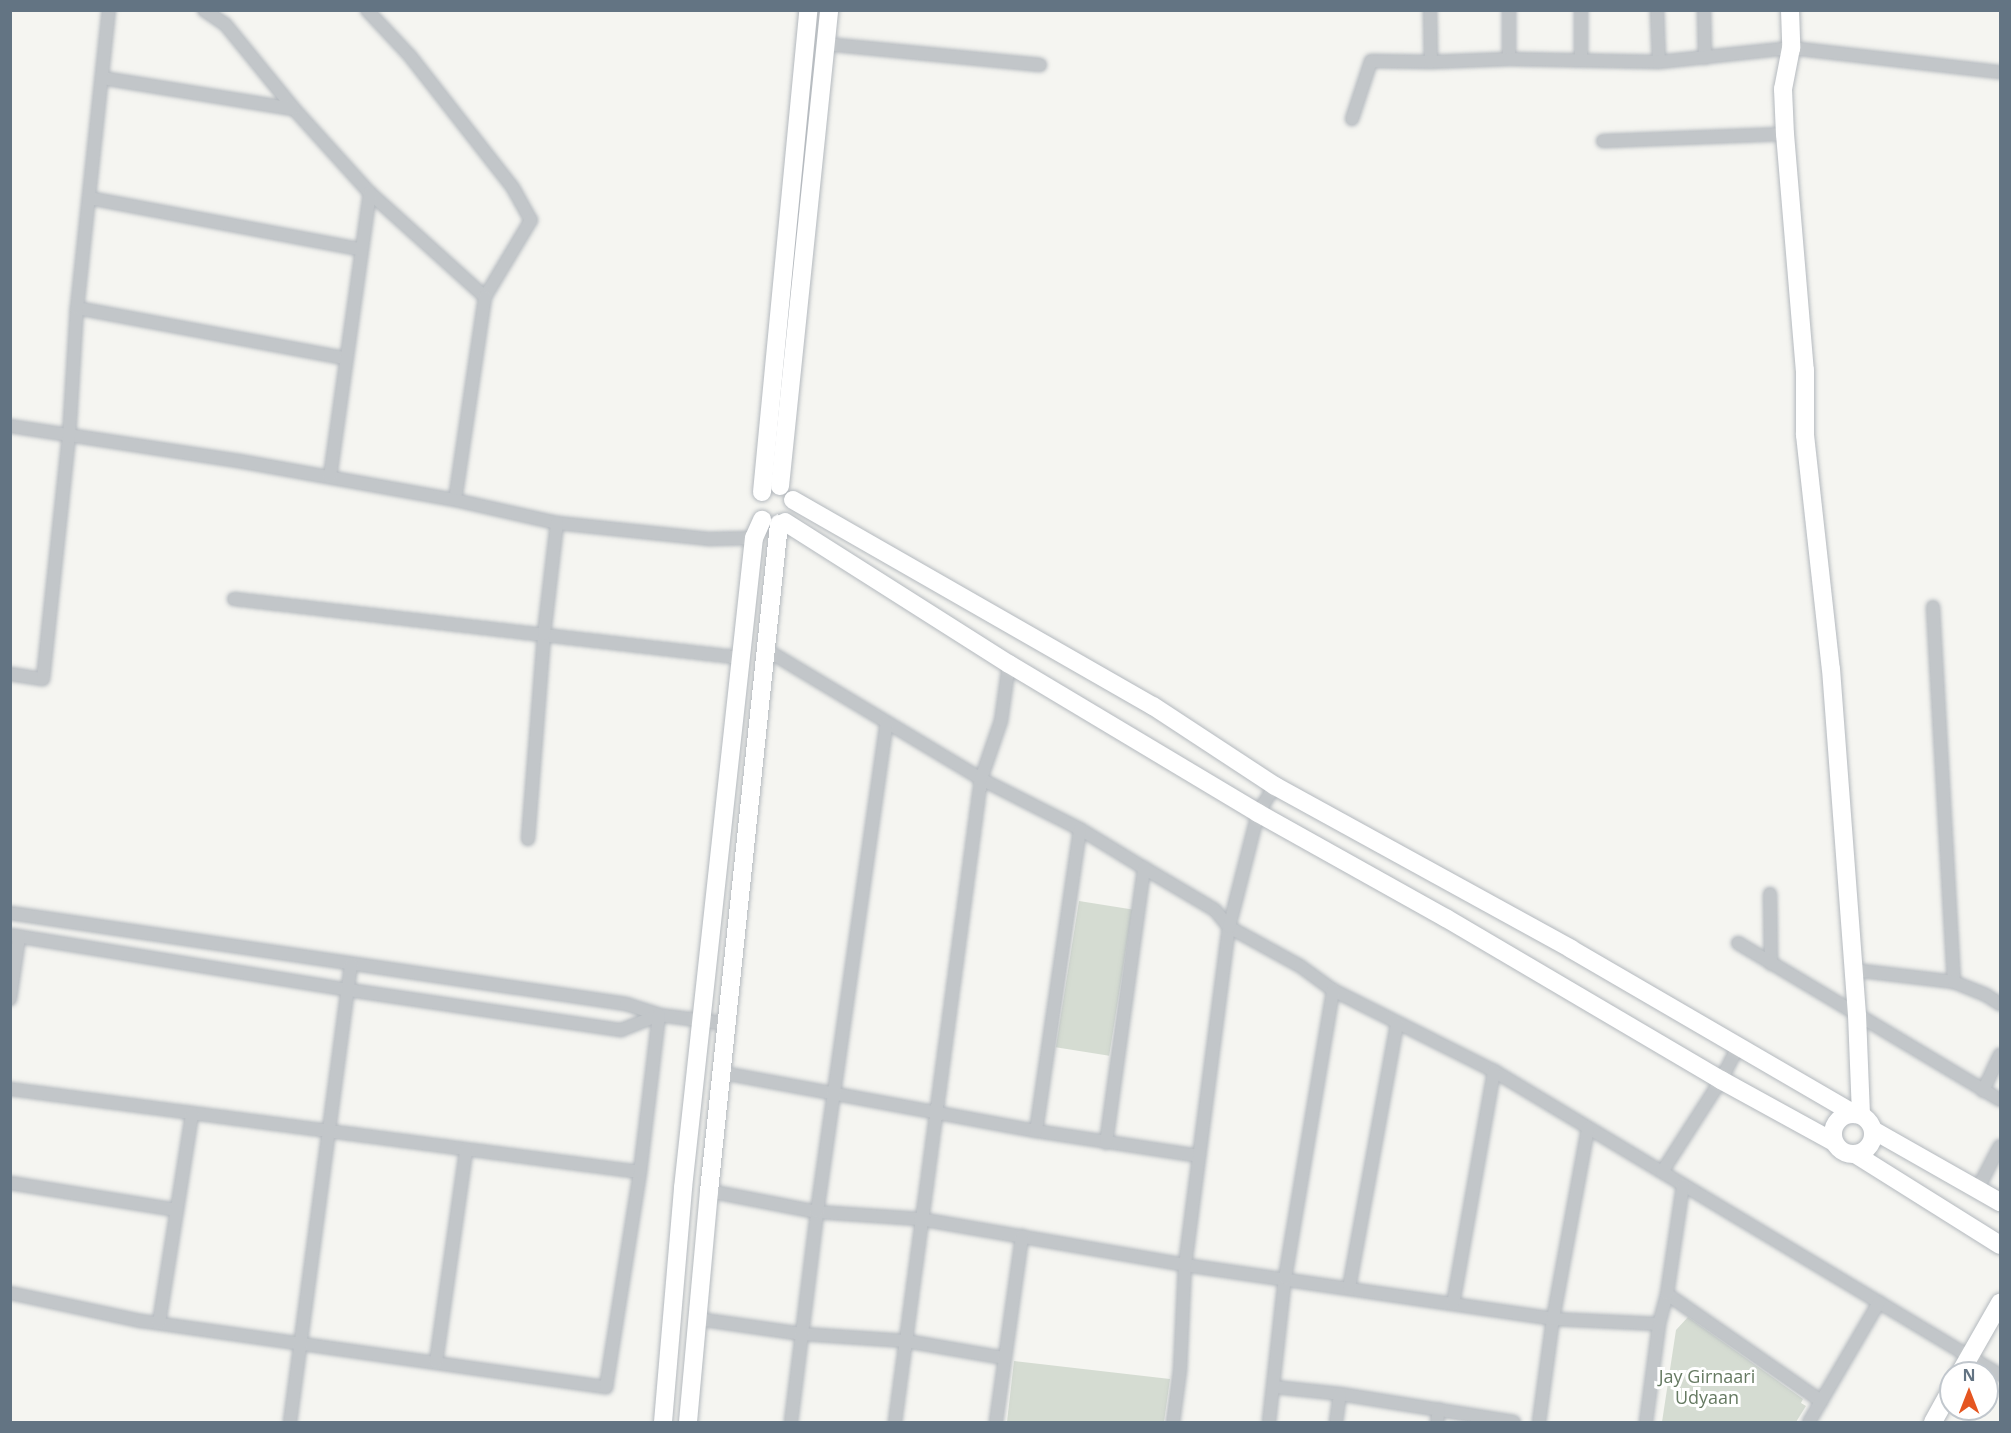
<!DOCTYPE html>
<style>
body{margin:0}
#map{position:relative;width:2011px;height:1433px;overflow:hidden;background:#f5f5f1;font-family:"Open Sans",sans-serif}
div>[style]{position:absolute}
.green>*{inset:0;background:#d5dcd2;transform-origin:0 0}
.roads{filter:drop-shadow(0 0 2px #b4b9be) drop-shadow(0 0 2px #b4b9be)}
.street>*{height:12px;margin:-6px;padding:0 6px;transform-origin:6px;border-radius:6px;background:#c2c6c9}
.secondary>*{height:18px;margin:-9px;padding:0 9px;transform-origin:9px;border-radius:9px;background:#fff}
.secondary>.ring{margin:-9px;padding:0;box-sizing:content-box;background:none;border:18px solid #fff;border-radius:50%}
span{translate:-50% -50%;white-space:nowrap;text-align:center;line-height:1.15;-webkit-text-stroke:6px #fff;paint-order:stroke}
.park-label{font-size:18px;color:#667a62}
.frame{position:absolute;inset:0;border:12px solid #637483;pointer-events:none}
.north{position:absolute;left:1939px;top:1361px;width:60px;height:60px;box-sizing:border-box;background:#fff;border:2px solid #c1c7cd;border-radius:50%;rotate:0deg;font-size:16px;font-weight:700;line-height:24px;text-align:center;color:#637483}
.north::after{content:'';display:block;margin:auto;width:21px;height:27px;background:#e55621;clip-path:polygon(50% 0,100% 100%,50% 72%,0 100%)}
</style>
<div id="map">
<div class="green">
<div style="left:1079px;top:901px;width:54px;height:148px;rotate:9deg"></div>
<div style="clip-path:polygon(1688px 1317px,1803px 1399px,1801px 1403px,1806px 1406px,1796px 1422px,1662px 1422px,1676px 1330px)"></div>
<div style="clip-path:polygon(1014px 1361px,1170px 1379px,1164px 1422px,1007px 1422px)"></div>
</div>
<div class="roads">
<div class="street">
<div style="left:204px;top:10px;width:25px;rotate:34deg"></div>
<div style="left:225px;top:24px;width:109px;rotate:50.9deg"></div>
<div style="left:294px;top:109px;width:113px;rotate:47.9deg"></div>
<div style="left:370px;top:193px;width:155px;rotate:42.1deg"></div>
<div style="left:367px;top:10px;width:63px;rotate:46.9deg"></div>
<div style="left:410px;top:56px;width:167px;rotate:52deg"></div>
<div style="left:513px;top:188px;width:37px;rotate:61deg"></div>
<div style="left:531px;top:220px;width:90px;rotate:120.9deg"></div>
<div style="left:485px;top:297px;width:205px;rotate:98.4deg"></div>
<div style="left:1430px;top:10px;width:52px;rotate:88.9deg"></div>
<div style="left:1509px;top:10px;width:49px;rotate:90deg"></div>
<div style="left:1581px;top:10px;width:50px;rotate:90deg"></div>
<div style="left:1657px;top:10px;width:52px;rotate:87.8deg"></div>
<div style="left:1704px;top:10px;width:48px;rotate:88.8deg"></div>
<div style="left:826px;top:44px;width:215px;rotate:5.6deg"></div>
<div style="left:102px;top:78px;width:194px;rotate:9.2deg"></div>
<div style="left:1352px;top:119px;width:61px;rotate:-71.9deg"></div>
<div style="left:1371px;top:61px;width:60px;rotate:1deg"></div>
<div style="left:1431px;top:62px;width:78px;rotate:-2.2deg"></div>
<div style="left:1509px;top:59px;width:150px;rotate:1.1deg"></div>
<div style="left:1659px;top:62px;width:133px;rotate:-6.1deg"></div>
<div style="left:1791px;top:48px;width:210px;rotate:6.6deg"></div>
<div style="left:1603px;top:141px;width:182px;rotate:-2.2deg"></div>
<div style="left:89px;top:198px;width:276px;rotate:10.7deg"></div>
<div style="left:77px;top:308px;width:273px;rotate:10.6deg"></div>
<div style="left:10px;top:426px;width:232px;rotate:8.7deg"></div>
<div style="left:239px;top:461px;width:219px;rotate:10.2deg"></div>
<div style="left:455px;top:500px;width:105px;rotate:12.7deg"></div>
<div style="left:557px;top:523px;width:152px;rotate:6deg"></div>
<div style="left:708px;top:539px;width:46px;rotate:-1.2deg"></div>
<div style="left:330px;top:477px;width:287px;rotate:-82deg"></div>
<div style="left:234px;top:599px;width:511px;rotate:6.62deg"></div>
<div style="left:1933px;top:607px;width:376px;rotate:86.8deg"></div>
<div style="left:765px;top:649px;width:252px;rotate:31deg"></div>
<div style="left:981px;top:779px;width:111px;rotate:26.8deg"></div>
<div style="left:1080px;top:829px;width:75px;rotate:31.4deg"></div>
<div style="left:1144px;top:868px;width:82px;rotate:30.6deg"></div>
<div style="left:1215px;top:910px;width:22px;rotate:51deg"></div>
<div style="left:1229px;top:927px;width:81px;rotate:28.8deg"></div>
<div style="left:1300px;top:966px;width:41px;rotate:36deg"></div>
<div style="left:1333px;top:990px;width:180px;rotate:26.7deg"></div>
<div style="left:1494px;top:1071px;width:590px;rotate:31deg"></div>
<div style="left:10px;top:674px;width:33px;rotate:9deg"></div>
<div style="left:43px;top:679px;width:243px;rotate:-83.9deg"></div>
<div style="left:69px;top:437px;width:129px;rotate:-86.5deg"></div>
<div style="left:77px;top:308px;width:300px;rotate:-83.9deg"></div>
<div style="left:528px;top:839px;width:206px;rotate:-85.5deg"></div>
<div style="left:544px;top:634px;width:112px;rotate:-83.3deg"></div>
<div style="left:1770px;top:894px;width:70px;rotate:89.2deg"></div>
<div style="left:10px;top:913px;width:623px;rotate:8.4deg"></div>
<div style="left:626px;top:1004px;width:35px;rotate:18deg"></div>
<div style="left:659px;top:1015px;width:70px;rotate:7.4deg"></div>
<div style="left:10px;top:935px;width:343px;rotate:9.2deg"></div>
<div style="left:349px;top:990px;width:275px;rotate:8.4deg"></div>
<div style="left:621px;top:1030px;width:41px;rotate:-21.5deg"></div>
<div style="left:1738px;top:943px;width:305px;rotate:30.9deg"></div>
<div style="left:1854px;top:970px;width:101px;rotate:6.8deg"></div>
<div style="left:1954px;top:982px;width:35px;rotate:22deg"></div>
<div style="left:1986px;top:995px;width:17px;rotate:33deg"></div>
<div style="left:10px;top:999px;width:63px;rotate:-81.7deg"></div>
<div style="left:723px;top:1073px;width:318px;rotate:10.5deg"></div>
<div style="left:1036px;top:1131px;width:165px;rotate:8.7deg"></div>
<div style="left:10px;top:1089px;width:635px;rotate:7.51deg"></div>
<div style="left:1983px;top:1091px;width:40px;rotate:-65deg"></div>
<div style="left:1036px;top:1131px;width:305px;rotate:-81.7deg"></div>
<div style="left:1106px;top:1143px;width:278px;rotate:-82.1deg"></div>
<div style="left:1662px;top:1172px;width:109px;rotate:-57.3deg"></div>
<div style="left:1721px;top:1080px;width:36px;rotate:-63deg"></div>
<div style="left:10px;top:1183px;width:169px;rotate:9.2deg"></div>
<div style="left:1978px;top:1188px;width:47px;rotate:-62.4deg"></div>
<div style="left:709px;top:1191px;width:110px;rotate:11deg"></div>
<div style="left:817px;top:1212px;width:103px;rotate:3.9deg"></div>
<div style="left:920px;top:1219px;width:269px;rotate:9.8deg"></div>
<div style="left:1185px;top:1265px;width:372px;rotate:8.3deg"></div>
<div style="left:1553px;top:1319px;width:106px;rotate:2.7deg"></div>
<div style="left:1349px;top:1288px;width:269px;rotate:-79.7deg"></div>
<div style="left:10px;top:1293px;width:134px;rotate:12.1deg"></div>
<div style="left:141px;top:1321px;width:470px;rotate:8.1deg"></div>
<div style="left:606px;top:1387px;width:218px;rotate:-81deg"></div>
<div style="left:640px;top:1172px;width:158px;rotate:-83.1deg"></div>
<div style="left:1667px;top:1294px;width:188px;rotate:34.8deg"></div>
<div style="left:1453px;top:1304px;width:237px;rotate:-80deg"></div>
<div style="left:698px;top:1319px;width:105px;rotate:8.2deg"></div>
<div style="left:802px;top:1334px;width:104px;rotate:3.9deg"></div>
<div style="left:906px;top:1341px;width:99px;rotate:9.8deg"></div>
<div style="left:159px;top:1323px;width:212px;rotate:-81deg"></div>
<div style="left:436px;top:1362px;width:214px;rotate:-81.9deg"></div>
<div style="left:1275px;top:1387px;width:65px;rotate:6.1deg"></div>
<div style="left:1340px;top:1394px;width:176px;rotate:9.1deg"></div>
<div style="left:290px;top:1422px;width:462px;rotate:-82.4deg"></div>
<div style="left:791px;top:1422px;width:212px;rotate:-82.9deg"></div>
<div style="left:817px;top:1212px;width:494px;rotate:-81.9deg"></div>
<div style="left:895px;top:1422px;width:649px;rotate:-82.38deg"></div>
<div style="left:981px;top:779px;width:61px;rotate:-71deg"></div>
<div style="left:1001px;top:721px;width:58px;rotate:-82deg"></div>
<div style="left:996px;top:1422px;width:188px;rotate:-82deg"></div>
<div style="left:1173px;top:1422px;width:52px;rotate:-82.3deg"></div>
<div style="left:1180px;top:1370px;width:105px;rotate:-87.3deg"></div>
<div style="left:1185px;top:1265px;width:341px;rotate:-82.6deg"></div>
<div style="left:1229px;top:927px;width:118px;rotate:-75.7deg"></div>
<div style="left:1258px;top:813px;width:32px;rotate:-58deg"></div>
<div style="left:1269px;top:1422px;width:145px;rotate:-83.7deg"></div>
<div style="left:1285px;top:1278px;width:292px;rotate:-80.5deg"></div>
<div style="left:1336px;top:1422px;width:28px;rotate:-82deg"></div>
<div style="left:1437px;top:1422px;width:13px;rotate:-81deg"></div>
<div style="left:1539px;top:1422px;width:104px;rotate:-82.3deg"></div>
<div style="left:1553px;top:1319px;width:194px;rotate:-79.6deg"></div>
<div style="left:1646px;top:1422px;width:99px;rotate:-82.4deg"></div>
<div style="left:1659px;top:1324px;width:31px;rotate:-75deg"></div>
<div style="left:1667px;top:1294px;width:110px;rotate:-81.6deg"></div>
<div style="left:1809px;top:1422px;width:139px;rotate:-59.7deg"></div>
</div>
<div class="secondary">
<div style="left:1790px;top:10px;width:38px;rotate:88deg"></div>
<div style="left:1791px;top:48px;width:42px;rotate:101deg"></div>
<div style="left:1783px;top:89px;width:45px;rotate:87.5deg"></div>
<div style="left:1785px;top:134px;width:237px;rotate:85.2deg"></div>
<div style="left:1805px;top:370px;width:65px;rotate:90deg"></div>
<div style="left:1805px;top:435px;width:235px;rotate:83.7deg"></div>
<div style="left:1831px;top:669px;width:347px;rotate:85.7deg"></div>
<div style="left:1857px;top:1015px;width:100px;rotate:87.7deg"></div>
<div style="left:780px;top:486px;width:479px;rotate:-84.1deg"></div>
<div style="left:762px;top:492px;width:484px;rotate:-84.5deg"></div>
<div style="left:793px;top:500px;width:415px;rotate:29.8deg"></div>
<div style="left:1153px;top:706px;width:146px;rotate:33.3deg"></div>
<div style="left:1275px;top:786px;width:338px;rotate:28.8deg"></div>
<div style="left:1571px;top:949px;width:328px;rotate:30.2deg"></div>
<div style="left:785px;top:522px;width:265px;rotate:32.4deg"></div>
<div style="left:1009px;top:664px;width:290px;rotate:30.9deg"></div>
<div style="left:1258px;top:813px;width:215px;rotate:29.2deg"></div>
<div style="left:1446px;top:918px;width:319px;rotate:30.5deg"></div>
<div style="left:1721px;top:1080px;width:129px;rotate:28.8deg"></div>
<div class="ring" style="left:1833px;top:1114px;width:22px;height:22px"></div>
<div style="left:1873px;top:1130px;width:146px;rotate:29.6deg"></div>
<div style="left:1855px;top:1154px;width:171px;rotate:32.1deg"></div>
<div style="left:1960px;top:1373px;width:81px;rotate:-60.3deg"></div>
<div style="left:663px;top:1422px;width:235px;rotate:-85.1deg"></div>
<div style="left:683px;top:1188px;width:654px;rotate:-83.77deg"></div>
<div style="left:754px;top:538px;width:20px;rotate:-66deg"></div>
<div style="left:688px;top:1422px;width:232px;rotate:-84.8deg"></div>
<div style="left:709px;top:1191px;width:671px;rotate:-84.01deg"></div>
<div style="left:1933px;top:1422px;width:37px;rotate:-61deg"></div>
</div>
</div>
<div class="park-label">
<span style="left:1707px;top:1387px">Jay Girnaari<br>Udyaan</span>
</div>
<div class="frame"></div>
<div class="north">N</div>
</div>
